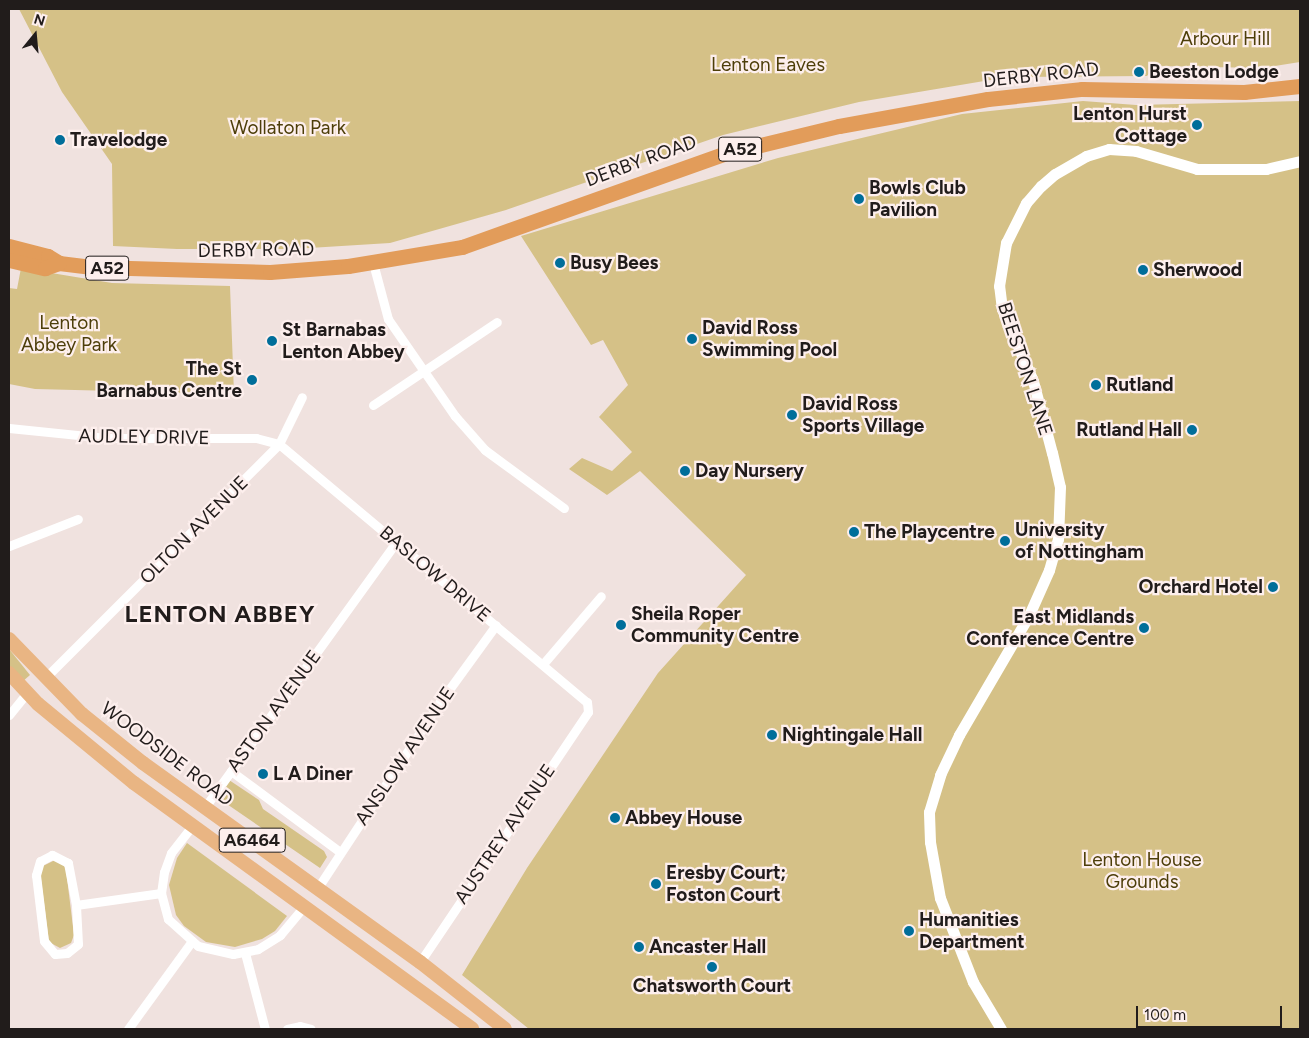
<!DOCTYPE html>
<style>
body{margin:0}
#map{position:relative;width:1309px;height:1038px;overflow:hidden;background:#f0e2df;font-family:Figtree,sans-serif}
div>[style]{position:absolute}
.green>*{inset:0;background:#d5c187}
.minor>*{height:9px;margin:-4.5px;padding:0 4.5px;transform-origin:4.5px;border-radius:4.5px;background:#fff}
.tertiary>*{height:11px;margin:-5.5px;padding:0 5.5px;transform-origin:5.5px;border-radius:5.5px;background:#fff}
.primary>*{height:14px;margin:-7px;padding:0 7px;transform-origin:7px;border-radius:7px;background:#e9b583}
.trunk>*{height:15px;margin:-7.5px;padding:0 7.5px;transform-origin:7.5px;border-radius:7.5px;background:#e29c5a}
.dots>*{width:14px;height:14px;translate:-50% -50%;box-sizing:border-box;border:2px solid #fdefed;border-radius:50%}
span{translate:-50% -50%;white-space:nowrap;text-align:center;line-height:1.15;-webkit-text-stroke:4.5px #fdefed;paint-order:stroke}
.shield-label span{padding:1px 4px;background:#fdefed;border:1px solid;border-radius:4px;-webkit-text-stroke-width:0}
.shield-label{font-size:18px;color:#211c1b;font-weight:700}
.park-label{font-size:19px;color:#4d3e09}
.poi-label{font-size:19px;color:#211c1b;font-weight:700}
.left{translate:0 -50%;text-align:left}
.right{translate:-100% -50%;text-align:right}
.street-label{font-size:19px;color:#211c1b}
.district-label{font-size:24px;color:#211c1b;font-weight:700;letter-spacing:1px}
.frame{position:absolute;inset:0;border:10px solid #211c1b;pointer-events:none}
.north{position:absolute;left:10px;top:10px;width:50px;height:50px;-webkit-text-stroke:4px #fdefed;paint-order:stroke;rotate:17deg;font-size:14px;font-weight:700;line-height:20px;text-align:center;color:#211c1b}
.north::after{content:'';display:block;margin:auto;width:18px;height:22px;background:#211c1b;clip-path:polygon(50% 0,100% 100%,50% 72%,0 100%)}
.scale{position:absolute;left:1136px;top:1006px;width:146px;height:22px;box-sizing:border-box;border:2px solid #211c1b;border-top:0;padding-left:6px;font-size:15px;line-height:18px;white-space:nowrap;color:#211c1b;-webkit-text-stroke:4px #fdefed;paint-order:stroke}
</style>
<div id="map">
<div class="green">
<div style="clip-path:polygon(19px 9px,1300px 9px,1300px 62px,1263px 68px,1155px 66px,1147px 76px,1008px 77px,859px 102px,723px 135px,506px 210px,390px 243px,293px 249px,177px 249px,113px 246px,112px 164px,62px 92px)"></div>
<div style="clip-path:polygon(1083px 101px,1136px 105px,1300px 101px,1300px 1029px,529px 1029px,462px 975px,527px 868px,658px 673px,746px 575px,640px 471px,607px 495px,569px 469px,582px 458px,612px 471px,632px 452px,599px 417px,628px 385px,603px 340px,591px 345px,521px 236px,778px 158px,962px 114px)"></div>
<div style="clip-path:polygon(21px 268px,112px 283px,230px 286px,234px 394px,35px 389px,9px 384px,9px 288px,17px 289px)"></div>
<div style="clip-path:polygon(9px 649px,30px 675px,22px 682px,9px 668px)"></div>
<div style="clip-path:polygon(229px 780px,259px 800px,263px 809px,324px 851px,327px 857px,320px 868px,221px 800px,220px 793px)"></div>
<div style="clip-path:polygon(187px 843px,287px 916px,275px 931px,262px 939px,235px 947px,206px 942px,184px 926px,176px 915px,169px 885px,177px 858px)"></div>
<div style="clip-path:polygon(55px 860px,64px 865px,66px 870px,74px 935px,71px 943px,60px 948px,49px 942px,40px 871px,43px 866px)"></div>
</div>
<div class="minor">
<div style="left:373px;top:263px;width:58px;rotate:75deg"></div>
<div style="left:388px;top:319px;width:118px;rotate:55.4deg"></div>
<div style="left:455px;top:416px;width:45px;rotate:48.6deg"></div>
<div style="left:485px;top:450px;width:98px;rotate:36.3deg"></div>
<div style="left:373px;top:405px;width:149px;rotate:-33.8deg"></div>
<div style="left:9px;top:428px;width:100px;rotate:5.8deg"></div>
<div style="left:108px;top:438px;width:148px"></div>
<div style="left:256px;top:438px;width:24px;rotate:15deg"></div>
<div style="left:279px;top:444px;width:402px;rotate:40deg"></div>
<div style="left:587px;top:702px;width:10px;rotate:84deg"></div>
<div style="left:588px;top:712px;width:301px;rotate:123.9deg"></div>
<div style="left:9px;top:546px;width:74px;rotate:-21.4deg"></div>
<div style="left:543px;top:664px;width:89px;rotate:-49.5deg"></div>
<div style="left:45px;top:678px;width:331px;rotate:-45deg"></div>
<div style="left:279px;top:444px;width:52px;rotate:-63.9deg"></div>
<div style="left:9px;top:715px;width:28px;rotate:-51deg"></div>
<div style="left:231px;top:771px;width:136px;rotate:36.6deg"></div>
<div style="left:205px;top:807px;width:327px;rotate:-54.2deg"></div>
<div style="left:192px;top:826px;width:34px;rotate:128deg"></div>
<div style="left:171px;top:853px;width:20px;rotate:110deg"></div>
<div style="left:164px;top:872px;width:21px;rotate:98deg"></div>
<div style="left:161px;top:893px;width:27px;rotate:75deg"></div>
<div style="left:168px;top:919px;width:40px;rotate:42deg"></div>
<div style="left:198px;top:946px;width:36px;rotate:13deg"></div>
<div style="left:233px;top:954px;width:25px;rotate:-11deg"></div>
<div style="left:258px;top:949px;width:26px;rotate:-32deg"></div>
<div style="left:280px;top:935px;width:35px;rotate:-50deg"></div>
<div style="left:317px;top:889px;width:224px;rotate:-56.7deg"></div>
<div style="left:440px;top:702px;width:95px;rotate:-54deg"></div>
<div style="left:76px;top:905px;width:43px;rotate:-100.8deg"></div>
<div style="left:68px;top:863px;width:18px;rotate:-153deg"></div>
<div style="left:52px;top:855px;width:13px;rotate:153deg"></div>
<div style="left:40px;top:861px;width:15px;rotate:106deg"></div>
<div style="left:36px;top:875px;width:66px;rotate:83.1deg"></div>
<div style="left:44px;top:941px;width:17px;rotate:50deg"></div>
<div style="left:55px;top:954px;width:12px;rotate:-5deg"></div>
<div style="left:67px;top:953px;width:14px;rotate:-39deg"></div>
<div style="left:78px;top:944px;width:39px;rotate:-93deg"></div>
<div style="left:76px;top:905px;width:86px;rotate:-8deg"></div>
<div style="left:245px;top:953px;width:79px;rotate:75.3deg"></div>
<div style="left:128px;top:1029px;width:109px;rotate:-54deg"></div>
<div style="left:287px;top:1029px;width:13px;rotate:-13deg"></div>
<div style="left:300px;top:1026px;width:11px;rotate:15deg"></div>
</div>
<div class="tertiary">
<div style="left:1001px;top:1029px;width:55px;rotate:-120.8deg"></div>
<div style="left:973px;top:982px;width:90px;rotate:-111.4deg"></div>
<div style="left:940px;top:898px;width:57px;rotate:-100.1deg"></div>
<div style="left:930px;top:842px;width:30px;rotate:-92deg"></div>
<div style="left:929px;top:812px;width:39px;rotate:-73deg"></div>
<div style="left:940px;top:775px;width:44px;rotate:-64.6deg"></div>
<div style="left:959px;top:735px;width:139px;rotate:-59.7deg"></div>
<div style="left:1029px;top:615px;width:49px;rotate:-66deg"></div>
<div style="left:1049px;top:570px;width:32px;rotate:-74deg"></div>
<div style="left:1058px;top:539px;width:52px;rotate:-87.8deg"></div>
<div style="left:1060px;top:487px;width:35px;rotate:-103deg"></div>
<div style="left:1052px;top:453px;width:74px;rotate:-104.8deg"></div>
<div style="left:1033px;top:381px;width:78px;rotate:-113.3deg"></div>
<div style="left:1002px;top:309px;width:23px;rotate:-97deg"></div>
<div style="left:999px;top:286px;width:44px;rotate:-80.8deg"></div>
<div style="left:1006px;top:243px;width:45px;rotate:-63.4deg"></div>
<div style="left:1026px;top:203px;width:23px;rotate:-49deg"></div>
<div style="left:1041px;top:186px;width:18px;rotate:-41deg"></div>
<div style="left:1055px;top:174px;width:36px;rotate:-30deg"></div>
<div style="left:1086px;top:156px;width:24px;rotate:-17deg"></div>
<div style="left:1109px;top:149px;width:27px;rotate:4deg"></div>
<div style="left:1136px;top:151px;width:64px;rotate:16.4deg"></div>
<div style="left:1197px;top:169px;width:69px"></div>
<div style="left:1266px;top:169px;width:35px;rotate:-13deg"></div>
</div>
<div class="primary">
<div style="left:9px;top:639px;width:105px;rotate:45.8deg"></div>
<div style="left:82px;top:714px;width:78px;rotate:38.8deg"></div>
<div style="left:143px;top:763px;width:341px;rotate:35.7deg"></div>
<div style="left:420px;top:962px;width:108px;rotate:38.2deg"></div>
<div style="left:9px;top:673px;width:42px;rotate:46.9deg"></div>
<div style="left:38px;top:704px;width:124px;rotate:39.5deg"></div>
<div style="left:134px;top:783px;width:418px;rotate:36deg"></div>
</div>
<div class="trunk">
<div style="left:9px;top:246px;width:40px;rotate:14.4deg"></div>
<div style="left:48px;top:256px;width:13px;rotate:32deg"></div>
<div style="left:59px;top:263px;width:35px;rotate:7deg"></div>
<div style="left:94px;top:267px;width:176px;rotate:1.6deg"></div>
<div style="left:270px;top:272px;width:78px;rotate:-4.4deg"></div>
<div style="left:348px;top:266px;width:116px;rotate:-9.5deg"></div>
<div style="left:462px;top:247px;width:277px;rotate:-19.6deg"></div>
<div style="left:723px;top:154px;width:119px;rotate:-13.6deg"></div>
<div style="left:839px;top:126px;width:151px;rotate:-10.3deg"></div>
<div style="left:988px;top:99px;width:95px;rotate:-6.1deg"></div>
<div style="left:1082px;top:89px;width:162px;rotate:1.1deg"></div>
<div style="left:1244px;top:92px;width:56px;rotate:-6.1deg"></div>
<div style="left:9px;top:260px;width:37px;rotate:13deg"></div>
<div style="left:45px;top:268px;width:15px;rotate:-20deg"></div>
</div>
<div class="dots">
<div style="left:1139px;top:72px;background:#006e9a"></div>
<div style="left:1197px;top:125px;background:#006e9a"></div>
<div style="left:60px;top:140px;background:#006e9a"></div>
<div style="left:859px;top:199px;background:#006e9a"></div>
<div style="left:560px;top:263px;background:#006e9a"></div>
<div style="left:1143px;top:270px;background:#006e9a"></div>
<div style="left:692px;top:339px;background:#006e9a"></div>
<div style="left:272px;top:341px;background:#006e9a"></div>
<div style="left:252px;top:380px;background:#006e9a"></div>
<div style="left:1096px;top:385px;background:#006e9a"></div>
<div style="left:792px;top:415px;background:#006e9a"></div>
<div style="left:1192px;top:430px;background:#006e9a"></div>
<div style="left:685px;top:471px;background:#006e9a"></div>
<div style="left:854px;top:532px;background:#006e9a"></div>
<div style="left:1005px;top:541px;background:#006e9a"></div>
<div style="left:1273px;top:587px;background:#006e9a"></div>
<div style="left:621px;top:625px;background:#006e9a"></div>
<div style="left:1144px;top:628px;background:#006e9a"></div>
<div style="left:772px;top:735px;background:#006e9a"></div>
<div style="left:263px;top:774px;background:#006e9a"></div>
<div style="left:615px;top:818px;background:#006e9a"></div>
<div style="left:656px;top:884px;background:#006e9a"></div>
<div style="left:909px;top:931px;background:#006e9a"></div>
<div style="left:639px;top:947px;background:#006e9a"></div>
<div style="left:712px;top:967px;background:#006e9a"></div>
</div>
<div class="shield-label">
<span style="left:740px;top:149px">A52</span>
<span style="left:107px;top:268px">A52</span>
<span style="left:252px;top:840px">A6464</span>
</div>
<div class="park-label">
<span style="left:1225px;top:39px">Arbour Hill</span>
<span style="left:768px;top:65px">Lenton Eaves</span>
<span style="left:288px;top:128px">Wollaton Park</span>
<span style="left:69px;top:334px">Lenton<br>Abbey Park</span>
<span style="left:1142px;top:871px">Lenton House<br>Grounds</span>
</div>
<div class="poi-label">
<span class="left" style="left:1149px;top:72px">Beeston Lodge</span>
<span class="right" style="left:1187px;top:125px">Lenton Hurst<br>Cottage</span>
<span class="left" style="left:70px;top:140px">Travelodge</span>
<span class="left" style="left:869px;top:199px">Bowls Club<br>Pavilion</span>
<span class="left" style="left:570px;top:263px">Busy Bees</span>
<span class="left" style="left:1153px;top:270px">Sherwood</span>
<span class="left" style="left:702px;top:339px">David Ross<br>Swimming Pool</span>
<span class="left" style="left:282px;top:341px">St Barnabas<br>Lenton Abbey</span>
<span class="right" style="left:242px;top:380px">The St<br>Barnabus Centre</span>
<span class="left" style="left:1106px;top:385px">Rutland</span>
<span class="left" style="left:802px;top:415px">David Ross<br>Sports Village</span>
<span class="right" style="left:1182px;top:430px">Rutland Hall</span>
<span class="left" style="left:695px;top:471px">Day Nursery</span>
<span class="left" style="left:1015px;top:541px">University<br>of Nottingham</span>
<span class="left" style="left:864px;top:532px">The Playcentre</span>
<span class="right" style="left:1263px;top:587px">Orchard Hotel</span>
<span class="left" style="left:631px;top:625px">Sheila Roper<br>Community Centre</span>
<span class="right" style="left:1134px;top:628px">East Midlands<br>Conference Centre</span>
<span class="left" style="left:782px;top:735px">Nightingale Hall</span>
<span class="left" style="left:273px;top:774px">L A Diner</span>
<span class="left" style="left:625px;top:818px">Abbey House</span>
<span class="left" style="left:666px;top:884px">Eresby Court;<br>Foston Court</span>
<span class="left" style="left:919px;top:931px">Humanities<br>Department</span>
<span class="left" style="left:649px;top:947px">Ancaster Hall</span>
<span style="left:712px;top:986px">Chatsworth Court</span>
</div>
<div class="street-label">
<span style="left:1041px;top:75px;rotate:-6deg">DERBY ROAD</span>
<span style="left:641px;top:161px;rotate:-20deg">DERBY ROAD</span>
<span style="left:256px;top:250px;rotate:-1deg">DERBY ROAD</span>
<span style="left:1025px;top:369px;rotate:72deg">BEESTON LANE</span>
<span style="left:144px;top:437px;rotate:1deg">AUDLEY DRIVE</span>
<span style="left:194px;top:530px;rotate:-45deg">OLTON AVENUE</span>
<span style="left:435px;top:574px;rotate:40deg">BASLOW DRIVE</span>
<span style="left:274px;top:711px;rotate:-54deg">ASTON AVENUE</span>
<span style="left:167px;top:754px;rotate:37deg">WOODSIDE ROAD</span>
<span style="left:405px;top:756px;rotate:-56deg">ANSLOW AVENUE</span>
<span style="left:505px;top:834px;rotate:-56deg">AUSTREY AVENUE</span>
</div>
<div class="district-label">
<span style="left:220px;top:614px">LENTON ABBEY</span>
</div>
<div class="frame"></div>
<div class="north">N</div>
<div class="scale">100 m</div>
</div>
